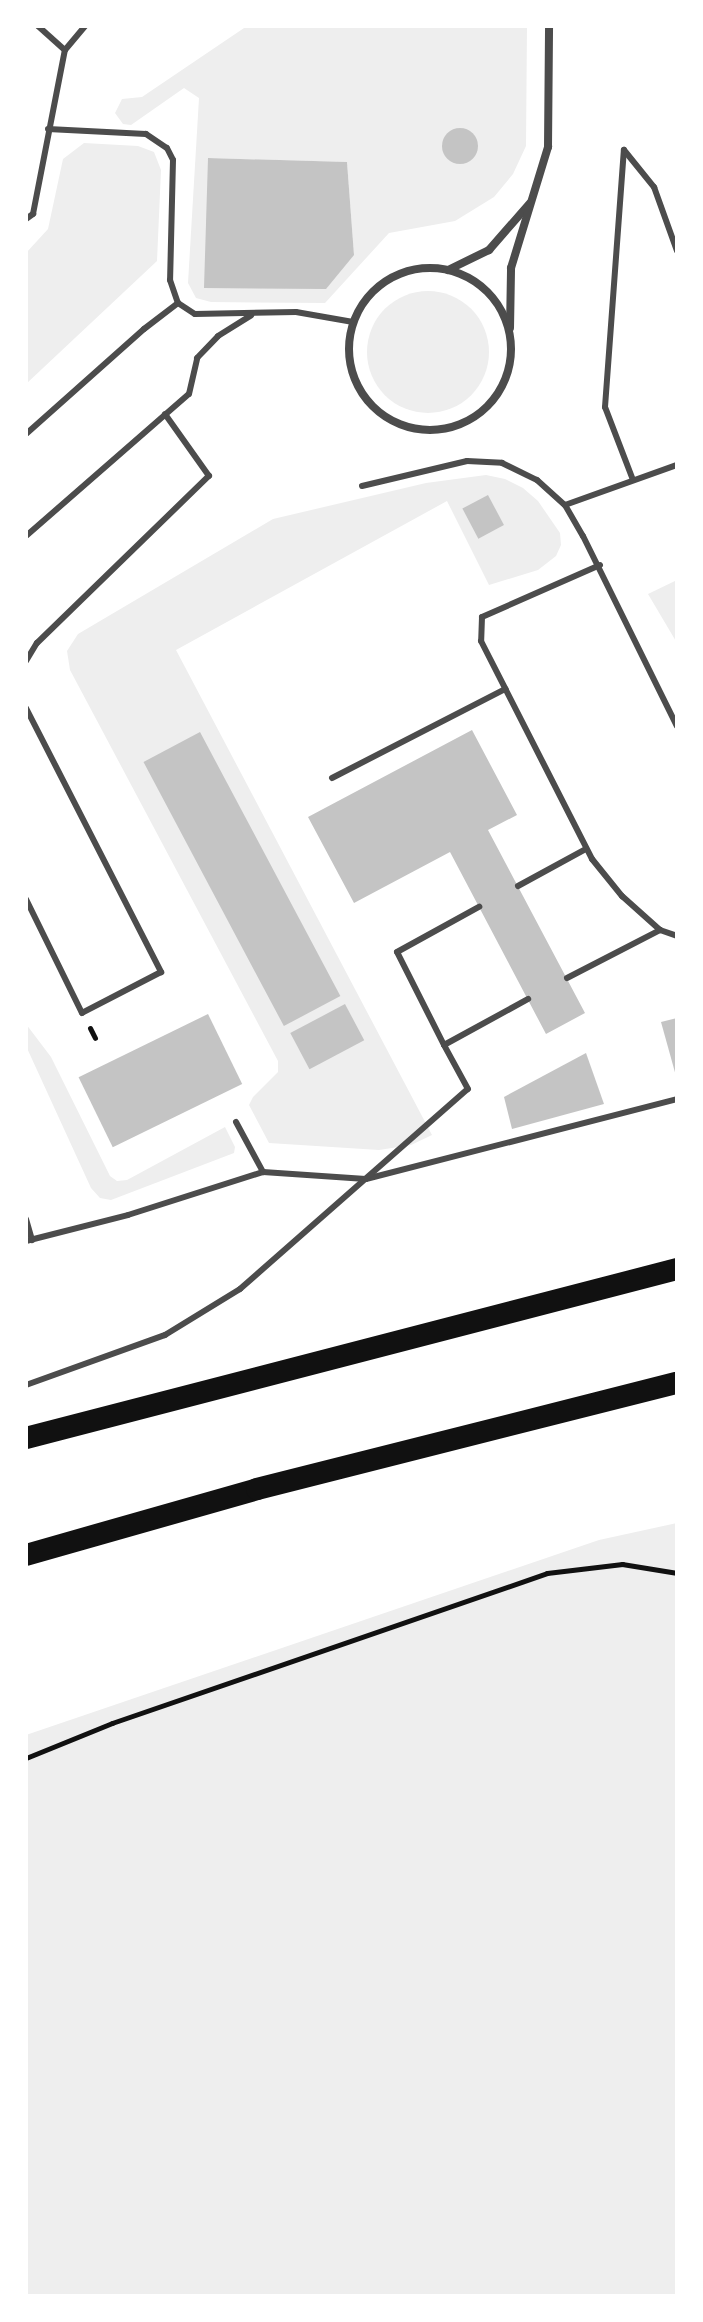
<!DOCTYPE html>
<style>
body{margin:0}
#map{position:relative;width:703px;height:2322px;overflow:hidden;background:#fff;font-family:Helvetica,sans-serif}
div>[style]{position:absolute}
.green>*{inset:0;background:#eee}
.round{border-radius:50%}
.building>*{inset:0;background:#c4c4c4;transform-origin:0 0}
.path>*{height:5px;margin:-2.5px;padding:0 2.5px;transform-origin:2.5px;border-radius:2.5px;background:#111}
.service>*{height:6px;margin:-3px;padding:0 3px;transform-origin:3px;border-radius:3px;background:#4c4c4c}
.minor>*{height:8px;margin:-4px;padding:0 4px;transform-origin:4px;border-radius:4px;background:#4c4c4c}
.minor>.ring{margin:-4px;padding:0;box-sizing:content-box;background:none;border:8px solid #4c4c4c;border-radius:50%}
.trunk>*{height:22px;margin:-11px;padding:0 11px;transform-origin:11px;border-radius:11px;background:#111}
span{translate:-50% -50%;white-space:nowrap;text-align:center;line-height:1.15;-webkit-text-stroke:8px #fff;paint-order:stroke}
.frame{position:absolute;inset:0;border:28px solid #fff;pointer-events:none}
</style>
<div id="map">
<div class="green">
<div style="clip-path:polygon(evenodd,247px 26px,527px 26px,526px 146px,513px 174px,494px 197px,455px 221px,389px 233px,325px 303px,211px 302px,196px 298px,188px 283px,199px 98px,184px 88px,131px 125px,123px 124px,115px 113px,122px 99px,142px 97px,247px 26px,208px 158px,347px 162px,354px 255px,208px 158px)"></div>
<div style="clip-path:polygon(84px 143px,138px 146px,154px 152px,161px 170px,157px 261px,26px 384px,26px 253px,48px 229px,63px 159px)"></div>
<div class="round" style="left:367px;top:291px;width:122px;height:122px"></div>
<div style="clip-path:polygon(486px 475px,505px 479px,523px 488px,538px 501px,560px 533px,561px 545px,556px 556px,538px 570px,489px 585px,447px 501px,176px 650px,432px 1135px,411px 1145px,379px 1150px,269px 1143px,249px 1105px,253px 1097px,278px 1072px,278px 1061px,70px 670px,67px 651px,78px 634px,273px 519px,426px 483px)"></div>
<div style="clip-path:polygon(677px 580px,677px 643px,648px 594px)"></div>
<div style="clip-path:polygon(26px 1024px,51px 1057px,110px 1176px,117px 1181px,127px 1180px,225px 1127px,235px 1147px,234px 1153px,111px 1200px,100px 1198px,91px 1188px,26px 1046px)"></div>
<div style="clip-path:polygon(677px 1523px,677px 2296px,26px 2296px,26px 1735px,599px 1540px)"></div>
</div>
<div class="building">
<div class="round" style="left:442px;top:128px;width:36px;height:36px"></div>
<div style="clip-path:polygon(208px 158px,347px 162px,354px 255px,326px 289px,204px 288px)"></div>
<div style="left:488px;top:495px;width:34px;height:29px;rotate:62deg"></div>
<div style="clip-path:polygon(472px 730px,517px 815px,488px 830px,585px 1013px,546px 1034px,450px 852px,354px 903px,308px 817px)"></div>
<div style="left:200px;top:732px;width:299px;height:64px;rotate:62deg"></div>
<div style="left:345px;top:1004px;width:41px;height:62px;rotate:62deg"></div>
<div style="left:208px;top:1014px;width:78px;height:144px;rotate:64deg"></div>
<div style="clip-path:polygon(677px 1018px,677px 1076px,676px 1076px,661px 1022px)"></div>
<div style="clip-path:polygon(586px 1053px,604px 1104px,512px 1129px,504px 1097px)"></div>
</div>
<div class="path">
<div style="left:90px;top:1028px;width:11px;rotate:63deg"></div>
<div style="left:26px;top:1758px;width:93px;rotate:-22.1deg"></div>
<div style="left:112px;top:1723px;width:460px;rotate:-19deg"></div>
<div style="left:547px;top:1573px;width:76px;rotate:-6.8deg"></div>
<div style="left:622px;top:1564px;width:56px;rotate:9.3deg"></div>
</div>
<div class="service">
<div style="left:38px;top:26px;width:36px;rotate:42deg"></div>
<div style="left:48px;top:129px;width:98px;rotate:2.9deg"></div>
<div style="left:146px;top:134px;width:25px;rotate:34deg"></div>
<div style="left:167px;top:148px;width:13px;rotate:63deg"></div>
<div style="left:173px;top:160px;width:120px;rotate:91.4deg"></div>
<div style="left:170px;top:280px;width:24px;rotate:71deg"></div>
<div style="left:178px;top:303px;width:20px;rotate:33deg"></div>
<div style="left:195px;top:314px;width:101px;rotate:-1.1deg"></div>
<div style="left:296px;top:312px;width:58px;rotate:10deg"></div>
<div style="left:26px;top:219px;width:9px;rotate:-36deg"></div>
<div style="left:33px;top:214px;width:167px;rotate:-79deg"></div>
<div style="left:65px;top:50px;width:31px;rotate:-50deg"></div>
<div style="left:26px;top:434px;width:158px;rotate:-41.7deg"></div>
<div style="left:144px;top:329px;width:43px;rotate:-37.4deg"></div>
<div style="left:633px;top:480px;width:78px;rotate:-111deg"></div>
<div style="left:605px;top:407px;width:258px;rotate:-85.8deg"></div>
<div style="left:624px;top:150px;width:48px;rotate:51deg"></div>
<div style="left:654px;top:187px;width:68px;rotate:70.2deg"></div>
<div style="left:362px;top:486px;width:108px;rotate:-13.4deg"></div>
<div style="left:467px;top:461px;width:35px;rotate:3deg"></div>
<div style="left:502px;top:463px;width:39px;rotate:26deg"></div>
<div style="left:537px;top:480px;width:38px;rotate:42deg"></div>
<div style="left:565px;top:505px;width:36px;rotate:60deg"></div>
<div style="left:583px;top:536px;width:212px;rotate:63.7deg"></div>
<div style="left:565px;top:505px;width:119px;rotate:-19.7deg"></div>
<div style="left:26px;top:536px;width:216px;rotate:-41.1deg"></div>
<div style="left:189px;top:394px;width:37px;rotate:-77deg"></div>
<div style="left:197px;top:358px;width:30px;rotate:-46deg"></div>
<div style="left:218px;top:336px;width:39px;rotate:-32deg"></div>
<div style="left:600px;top:565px;width:129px;rotate:156.2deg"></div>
<div style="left:482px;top:617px;width:24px;rotate:92deg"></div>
<div style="left:481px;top:641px;width:245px;rotate:63deg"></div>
<div style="left:592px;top:859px;width:48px;rotate:51deg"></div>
<div style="left:622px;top:896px;width:51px;rotate:41.8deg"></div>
<div style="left:26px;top:661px;width:21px;rotate:-59deg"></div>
<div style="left:37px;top:643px;width:240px;rotate:-44.2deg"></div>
<div style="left:209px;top:476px;width:76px;rotate:-125.4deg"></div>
<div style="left:26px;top:708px;width:297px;rotate:62.9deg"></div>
<div style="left:161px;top:972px;width:89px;rotate:152.6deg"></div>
<div style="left:82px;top:1013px;width:127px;rotate:-116.2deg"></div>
<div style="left:332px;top:778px;width:195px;rotate:-27.2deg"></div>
<div style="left:518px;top:886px;width:77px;rotate:-28.6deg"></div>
<div style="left:567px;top:978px;width:105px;rotate:-27.3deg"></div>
<div style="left:660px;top:930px;width:18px;rotate:19deg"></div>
<div style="left:444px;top:1045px;width:104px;rotate:-116.8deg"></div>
<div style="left:397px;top:952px;width:94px;rotate:-28.8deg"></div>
<div style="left:236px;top:1122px;width:57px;rotate:61.6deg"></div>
<div style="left:26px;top:1219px;width:22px;rotate:74deg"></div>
<div style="left:26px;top:1241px;width:105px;rotate:-14.3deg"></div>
<div style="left:128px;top:1215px;width:142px;rotate:-17.7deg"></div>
<div style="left:263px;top:1172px;width:103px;rotate:3.9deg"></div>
<div style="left:366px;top:1179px;width:321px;rotate:-14.4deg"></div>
<div style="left:26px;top:1385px;width:148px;rotate:-19.8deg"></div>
<div style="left:165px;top:1335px;width:88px;rotate:-31.5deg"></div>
<div style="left:240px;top:1289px;width:303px;rotate:-41.3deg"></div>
<div style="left:468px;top:1089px;width:50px;rotate:-118.6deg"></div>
<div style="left:444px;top:1045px;width:96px;rotate:-28.7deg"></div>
</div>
<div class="minor">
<div class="ring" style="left:349px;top:268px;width:154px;height:154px"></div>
<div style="left:448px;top:270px;width:46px;rotate:-26deg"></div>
<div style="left:489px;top:250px;width:62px;rotate:-48.9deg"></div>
<div style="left:510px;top:328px;width:60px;rotate:-89deg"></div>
<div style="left:511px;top:268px;width:127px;rotate:-73deg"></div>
<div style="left:548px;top:147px;width:121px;rotate:-89.5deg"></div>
</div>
<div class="trunk">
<div style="left:26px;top:1438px;width:673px;rotate:-14.55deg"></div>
<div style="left:26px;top:1555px;width:240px;rotate:-15.9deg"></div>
<div style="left:257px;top:1489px;width:433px;rotate:-14.2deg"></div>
</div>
<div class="frame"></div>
</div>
